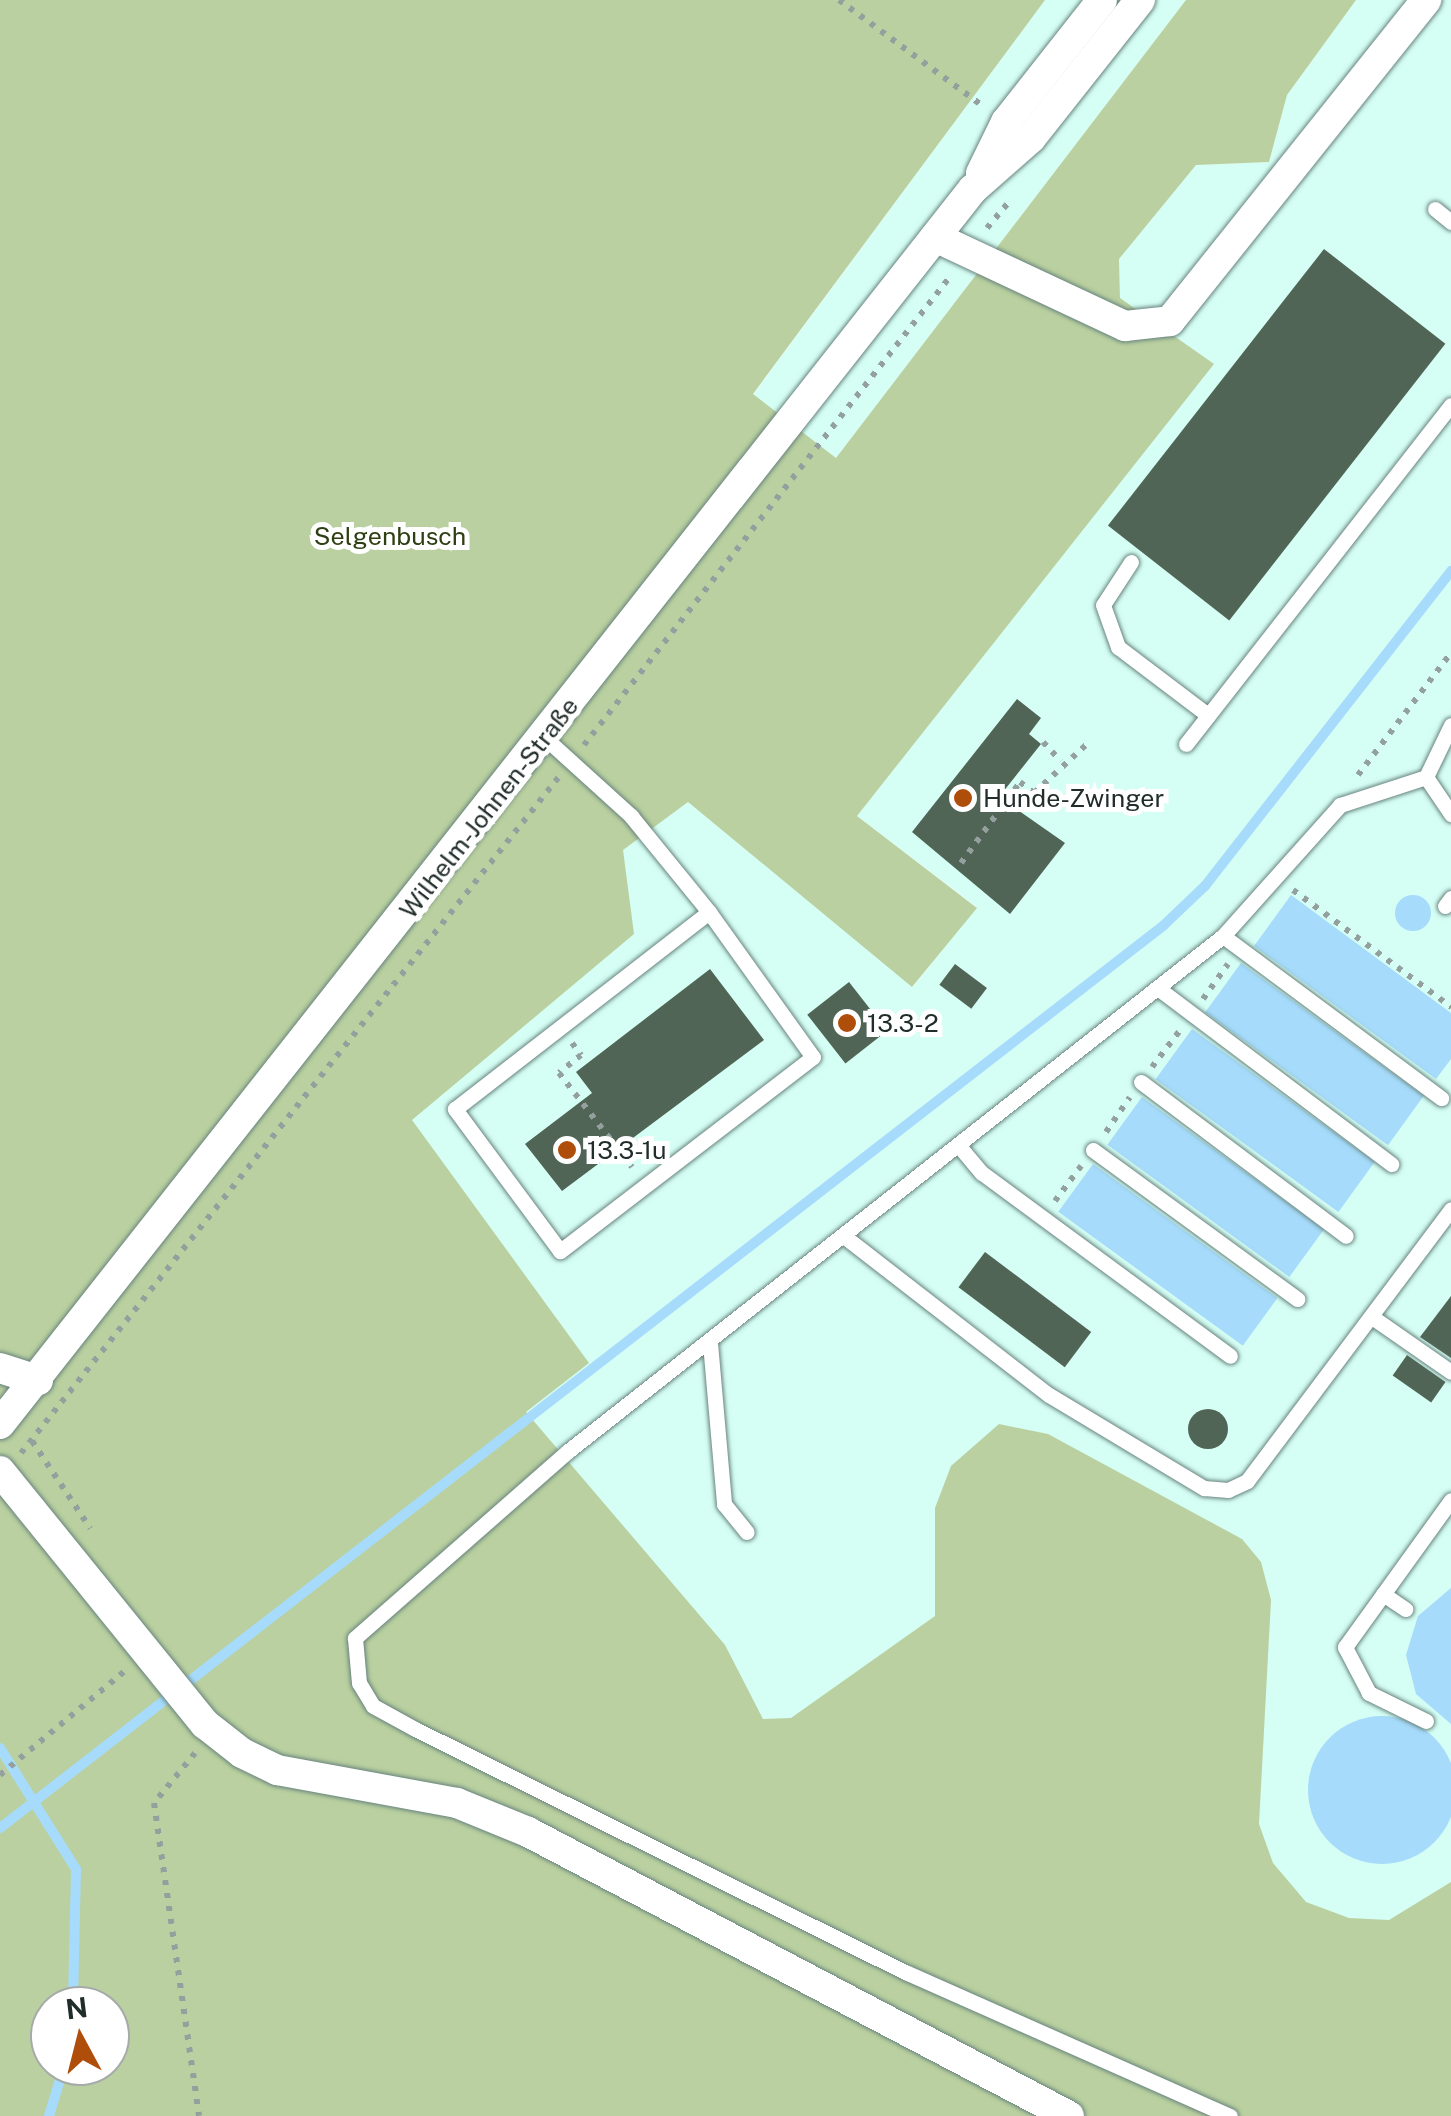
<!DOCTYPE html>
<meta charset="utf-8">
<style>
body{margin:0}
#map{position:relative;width:1451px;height:2116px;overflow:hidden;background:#f1fefb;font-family:"Public Sans",sans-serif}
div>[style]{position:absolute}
.built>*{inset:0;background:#d5fef5}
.green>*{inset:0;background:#bad0a0}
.water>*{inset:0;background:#a6dbfb;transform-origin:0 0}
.round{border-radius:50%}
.stream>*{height:10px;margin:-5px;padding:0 5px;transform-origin:5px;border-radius:5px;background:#a6dbfb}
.building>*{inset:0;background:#506556;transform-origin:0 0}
.path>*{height:6px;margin-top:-3px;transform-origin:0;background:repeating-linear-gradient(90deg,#94a09e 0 5px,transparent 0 13px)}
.roads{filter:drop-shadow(0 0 2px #67837d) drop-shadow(0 0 2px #67837d)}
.service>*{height:15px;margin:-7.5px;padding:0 7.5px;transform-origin:7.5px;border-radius:7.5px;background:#fff}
.minor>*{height:30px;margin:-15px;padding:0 15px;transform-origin:15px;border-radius:15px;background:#fff}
.dots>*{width:28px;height:28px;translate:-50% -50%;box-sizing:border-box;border:5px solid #fff;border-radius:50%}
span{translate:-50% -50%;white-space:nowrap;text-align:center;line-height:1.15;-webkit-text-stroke:10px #fff;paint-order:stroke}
.park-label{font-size:25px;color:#2e3f13}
.poi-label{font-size:25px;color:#212d2b}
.left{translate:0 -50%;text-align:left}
.street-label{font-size:25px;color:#212d2b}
.north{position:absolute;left:30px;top:1986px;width:100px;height:100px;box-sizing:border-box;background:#fff;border:2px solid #a6abaa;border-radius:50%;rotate:353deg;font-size:28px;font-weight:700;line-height:40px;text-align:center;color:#212d2b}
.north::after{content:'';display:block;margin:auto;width:35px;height:45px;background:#af4e0b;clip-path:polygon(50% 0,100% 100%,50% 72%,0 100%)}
</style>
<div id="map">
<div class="built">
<div style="clip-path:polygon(1045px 0,1186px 0,836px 458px,753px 395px)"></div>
<div style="clip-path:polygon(1356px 0,1451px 0,1451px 2116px,254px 1659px,454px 968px,688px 802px,913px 987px,977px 907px,857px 816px,1213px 365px,1120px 298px,1119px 259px,1196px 165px,1269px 162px,1287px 95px)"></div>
</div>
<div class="green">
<div style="clip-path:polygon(evenodd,0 0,1045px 0,753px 394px,836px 458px,1186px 0,1356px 0,1287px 95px,1269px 162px,1196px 165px,1119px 259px,1120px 298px,1214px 364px,857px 816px,977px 908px,912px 987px,688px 802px,623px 850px,634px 934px,412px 1120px,589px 1363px,526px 1412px,725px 1645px,763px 1719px,791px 1718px,935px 1616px,935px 1508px,951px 1466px,999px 1424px,1048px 1434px,1242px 1539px,1261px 1562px,1271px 1600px,1259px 1824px,1273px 1863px,1306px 1902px,1349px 1918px,1389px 1920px,1451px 1882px,1451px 2116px,0 2116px,0 0,50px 2006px,110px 2006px,110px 2066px,50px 2066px,50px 2006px)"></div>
</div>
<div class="water">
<div class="round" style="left:1395px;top:895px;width:36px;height:36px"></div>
<div style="clip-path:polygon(1291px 895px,1451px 1013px,1451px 1059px,1436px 1079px,1254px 946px)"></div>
<div style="left:1241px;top:963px;width:226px;height:61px;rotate:36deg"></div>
<div style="left:1192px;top:1029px;width:226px;height:62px;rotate:36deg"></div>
<div style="left:1142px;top:1097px;width:225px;height:59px;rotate:36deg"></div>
<div style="left:1093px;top:1164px;width:228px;height:59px;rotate:36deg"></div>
<div style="clip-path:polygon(1451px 1588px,1451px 1724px,1416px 1694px,1406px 1655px,1418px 1616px)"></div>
<div class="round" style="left:1308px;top:1716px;width:148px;height:148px"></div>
</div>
<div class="stream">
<div style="left:0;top:1748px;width:143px;rotate:57.9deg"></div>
<div style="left:76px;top:1869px;width:137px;rotate:91.3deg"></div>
<div style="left:0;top:1828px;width:1473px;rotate:-37.8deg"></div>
<div style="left:1164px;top:925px;width:57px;rotate:-43.6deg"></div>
<div style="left:1205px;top:886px;width:400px;rotate:-52deg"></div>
<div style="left:49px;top:2116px;width:52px;rotate:-73.3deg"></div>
</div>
<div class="building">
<div style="left:1324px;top:249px;width:154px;height:351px;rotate:38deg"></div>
<div style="clip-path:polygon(1017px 699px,1041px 718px,1029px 734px,1041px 744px,999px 797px,1065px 843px,1010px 914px,912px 832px)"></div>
<div style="left:955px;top:964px;width:40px;height:26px;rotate:37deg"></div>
<div style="clip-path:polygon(710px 969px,764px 1040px,562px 1191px,525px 1144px,592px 1093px,576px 1072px)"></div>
<div style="left:849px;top:982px;width:62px;height:53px;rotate:52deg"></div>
<div style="left:985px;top:1252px;width:133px;height:44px;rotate:37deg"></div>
<div style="clip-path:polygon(1451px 1296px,1451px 1358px,1420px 1337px)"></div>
<div style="left:1407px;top:1355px;width:47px;height:25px;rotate:35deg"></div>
<div class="round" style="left:1188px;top:1409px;width:40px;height:40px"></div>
</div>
<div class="path">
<div style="left:839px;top:0;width:179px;rotate:36.4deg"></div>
<div style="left:987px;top:228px;width:33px;rotate:-50deg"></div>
<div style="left:1043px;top:742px;width:26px;rotate:47deg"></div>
<div style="left:584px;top:745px;width:593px;rotate:-51.99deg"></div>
<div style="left:1358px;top:775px;width:153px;rotate:-52.7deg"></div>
<div style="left:961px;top:863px;width:100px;rotate:-53.9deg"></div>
<div style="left:1020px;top:782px;width:18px;rotate:38deg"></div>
<div style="left:1034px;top:793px;width:72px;rotate:-42.8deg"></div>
<div style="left:1293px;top:890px;width:197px;rotate:36.5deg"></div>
<div style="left:1203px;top:999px;width:43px;rotate:-54.5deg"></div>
<div style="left:572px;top:1043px;width:15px;rotate:53deg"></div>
<div style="left:581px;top:1055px;width:28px;rotate:141deg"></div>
<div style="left:559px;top:1073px;width:119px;rotate:52.2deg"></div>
<div style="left:1152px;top:1067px;width:48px;rotate:-52.7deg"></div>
<div style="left:1106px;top:1132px;width:42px;rotate:-55.6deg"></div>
<div style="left:1055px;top:1201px;width:44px;rotate:-53.4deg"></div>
<div style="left:32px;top:1441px;width:105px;rotate:56.3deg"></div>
<div style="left:21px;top:1453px;width:863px;rotate:-51.5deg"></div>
<div style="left:195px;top:1753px;width:65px;rotate:129.4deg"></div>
<div style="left:154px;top:1803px;width:316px;rotate:81.8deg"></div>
<div style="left:0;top:1775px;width:164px;rotate:-39.8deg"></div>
</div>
<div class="roads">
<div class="service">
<div style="left:1435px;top:209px;width:21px;rotate:39deg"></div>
<div style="left:1131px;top:562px;width:51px;rotate:123.1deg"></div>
<div style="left:1103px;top:605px;width:45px;rotate:70.3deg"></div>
<div style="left:1118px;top:647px;width:113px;rotate:37.1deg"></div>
<div style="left:1451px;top:725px;width:58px;rotate:115.7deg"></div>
<div style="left:1426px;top:777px;width:45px;rotate:56deg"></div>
<div style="left:544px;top:737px;width:118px;rotate:42.2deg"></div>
<div style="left:631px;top:816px;width:124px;rotate:50.9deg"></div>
<div style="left:709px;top:912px;width:178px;rotate:54.4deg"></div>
<div style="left:813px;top:1057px;width:319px;rotate:142.5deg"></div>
<div style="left:560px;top:1251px;width:177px;rotate:-126.5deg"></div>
<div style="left:455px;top:1109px;width:321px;rotate:-37.8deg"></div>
<div style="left:1186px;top:744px;width:430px;rotate:-52deg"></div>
<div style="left:1445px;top:906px;width:10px;rotate:-53deg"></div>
<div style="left:1223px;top:936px;width:272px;rotate:36.6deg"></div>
<div style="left:1159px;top:989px;width:291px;rotate:37deg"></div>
<div style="left:1141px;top:1082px;width:256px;rotate:36.9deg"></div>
<div style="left:959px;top:1146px;width:35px;rotate:50deg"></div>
<div style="left:982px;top:1173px;width:308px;rotate:36.4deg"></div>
<div style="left:1093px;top:1150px;width:253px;rotate:36.1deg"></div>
<div style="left:845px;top:1237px;width:258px;rotate:37.8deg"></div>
<div style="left:1049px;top:1395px;width:181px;rotate:31deg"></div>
<div style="left:1204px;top:1488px;width:24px;rotate:5deg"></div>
<div style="left:1228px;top:1490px;width:21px;rotate:-25deg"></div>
<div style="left:1247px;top:1481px;width:340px;rotate:-53.1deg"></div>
<div style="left:1372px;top:1317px;width:96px;rotate:34.8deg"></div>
<div style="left:710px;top:1343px;width:162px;rotate:85deg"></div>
<div style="left:724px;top:1504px;width:36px;rotate:51deg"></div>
<div style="left:1383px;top:1594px;width:27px;rotate:34deg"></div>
<div style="left:1426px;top:1721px;width:64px;rotate:-153.8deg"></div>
<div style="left:1369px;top:1693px;width:52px;rotate:-117.6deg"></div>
<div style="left:1345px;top:1647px;width:181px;rotate:-54.2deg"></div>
<div style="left:1230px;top:2116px;width:353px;rotate:-156.1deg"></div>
<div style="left:907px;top:1973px;width:549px;rotate:-153.62deg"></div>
<div style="left:415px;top:1729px;width:48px;rotate:-151.3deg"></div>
<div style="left:373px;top:1706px;width:27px;rotate:-121deg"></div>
<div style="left:359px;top:1683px;width:45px;rotate:-95.1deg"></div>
<div style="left:355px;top:1638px;width:283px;rotate:-41.3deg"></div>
<div style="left:568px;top:1451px;width:833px;rotate:-38.18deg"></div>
<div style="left:1223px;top:936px;width:176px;rotate:-48.2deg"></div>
<div style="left:1340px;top:805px;width:90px;rotate:-18deg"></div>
</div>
<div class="minor">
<div style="left:981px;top:173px;width:57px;rotate:-63.9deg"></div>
<div style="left:1006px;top:122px;width:155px;rotate:-51.8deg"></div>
<div style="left:935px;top:237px;width:210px;rotate:25.1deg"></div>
<div style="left:1125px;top:326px;width:45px;rotate:-6.3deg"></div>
<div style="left:1170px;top:321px;width:411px;rotate:-51.4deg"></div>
<div style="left:0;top:1368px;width:40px;rotate:18deg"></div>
<div style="left:0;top:1424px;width:1572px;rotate:-51.77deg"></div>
<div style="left:973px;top:189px;width:77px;rotate:-41.3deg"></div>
<div style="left:1031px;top:138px;width:176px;rotate:-51.7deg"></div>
<div style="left:0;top:1471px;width:326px;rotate:51deg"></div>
<div style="left:205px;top:1724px;width:47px;rotate:38.1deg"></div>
<div style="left:242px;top:1753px;width:39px;rotate:26deg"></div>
<div style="left:277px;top:1770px;width:183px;rotate:10.4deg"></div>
<div style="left:457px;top:1803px;width:77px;rotate:22.2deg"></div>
<div style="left:528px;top:1832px;width:611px;rotate:27.7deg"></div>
</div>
</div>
<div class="dots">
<div style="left:963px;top:798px;background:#af4e0b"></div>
<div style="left:847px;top:1023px;background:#af4e0b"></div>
<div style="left:567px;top:1150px;background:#af4e0b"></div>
</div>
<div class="park-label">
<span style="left:390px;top:536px">Selgenbusch</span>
</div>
<div class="poi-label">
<span class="left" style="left:983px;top:798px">Hunde-Zwinger</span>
<span class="left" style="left:867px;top:1023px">13.3-2</span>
<span class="left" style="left:587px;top:1150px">13.3-1u</span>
</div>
<div class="street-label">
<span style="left:489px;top:808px;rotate:-52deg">Wilhelm-Johnen-Straße</span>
</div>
<div class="north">N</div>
</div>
